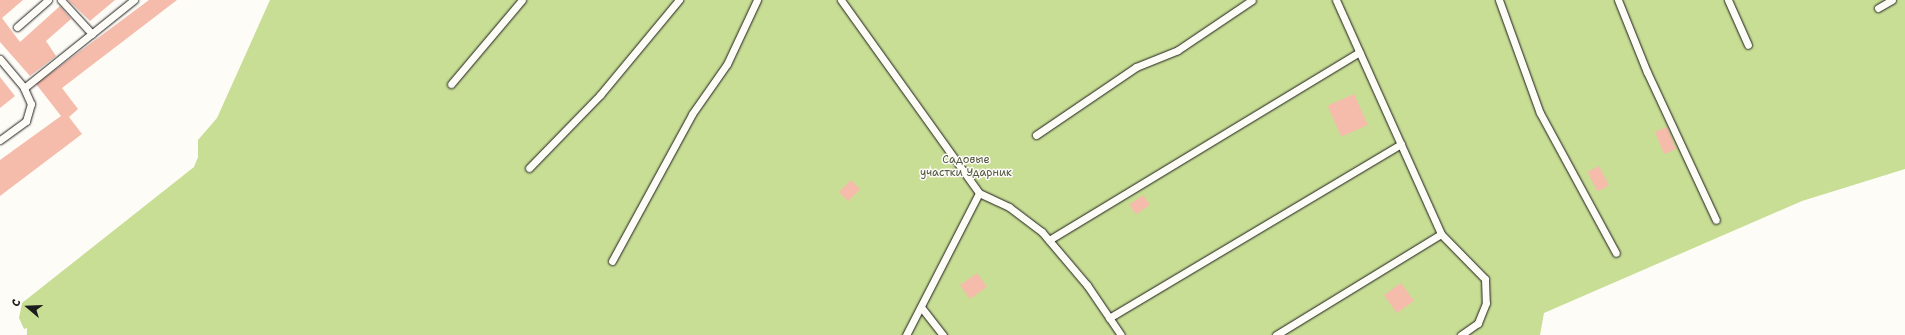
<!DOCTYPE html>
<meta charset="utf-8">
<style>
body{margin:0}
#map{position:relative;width:1905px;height:335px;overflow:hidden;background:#fdfcf7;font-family:"Shantell Sans",sans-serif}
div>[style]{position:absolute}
.green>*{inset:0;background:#c8de94}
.building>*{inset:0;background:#f5bcac;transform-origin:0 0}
.roads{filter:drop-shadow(0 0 1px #1c1c1c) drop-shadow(0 0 1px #1c1c1c)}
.service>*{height:7px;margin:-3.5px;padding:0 3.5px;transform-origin:3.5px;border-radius:3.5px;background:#fdfcf7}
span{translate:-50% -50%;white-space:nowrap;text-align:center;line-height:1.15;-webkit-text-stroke:3px #fdfcf7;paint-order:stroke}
.park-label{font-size:11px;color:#505640}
.north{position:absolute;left:8px;top:287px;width:40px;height:40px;-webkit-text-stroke:3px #fdfcf7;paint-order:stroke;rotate:289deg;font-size:11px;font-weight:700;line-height:16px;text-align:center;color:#1c1c1c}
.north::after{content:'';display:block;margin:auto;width:14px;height:18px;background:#1c1c1c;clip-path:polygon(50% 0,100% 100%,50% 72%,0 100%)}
</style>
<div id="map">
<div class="green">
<div style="clip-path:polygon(270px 0,1905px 0,1905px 169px,1802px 201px,1544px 313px,1540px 335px,27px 335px,27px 328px,24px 329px,19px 318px,22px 303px,194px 167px,198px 157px,198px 140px,217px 118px)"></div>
</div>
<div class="building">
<div style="clip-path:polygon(0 0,23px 0,2px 18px,20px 42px,60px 6px,71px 19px,46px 41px,56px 56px,30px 76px,0 42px)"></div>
<div style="clip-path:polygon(68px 0,115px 0,90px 21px)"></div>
<div style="clip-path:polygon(149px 0,177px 0,62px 88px,78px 109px,69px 117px,82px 134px,0 196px,0 160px,61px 116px,36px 84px)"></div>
<div style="clip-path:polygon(0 77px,15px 96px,0 108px)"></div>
<div style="left:1354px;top:94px;width:34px;height:29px;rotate:66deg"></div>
<div style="left:1667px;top:127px;width:24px;height:13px;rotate:68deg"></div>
<div style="left:1599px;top:166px;width:22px;height:13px;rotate:63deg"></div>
<div style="left:851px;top:180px;width:13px;height:17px;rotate:45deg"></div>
<div style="left:1143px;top:195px;width:12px;height:17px;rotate:55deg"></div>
<div style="left:977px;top:273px;width:17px;height:21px;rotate:54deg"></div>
<div style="left:1401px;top:283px;width:22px;height:21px;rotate:54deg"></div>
</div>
<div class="roads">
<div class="service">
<div style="left:61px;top:0;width:46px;rotate:47.6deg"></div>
<div style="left:841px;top:0;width:237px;rotate:54.4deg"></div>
<div style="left:979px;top:193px;width:160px;rotate:117.2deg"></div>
<div style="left:1336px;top:0;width:256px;rotate:65.8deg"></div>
<div style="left:1441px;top:234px;width:63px;rotate:45.6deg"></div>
<div style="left:1485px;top:279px;width:24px;rotate:88deg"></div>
<div style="left:1486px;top:303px;width:22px;rotate:112deg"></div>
<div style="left:1478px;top:323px;width:21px;rotate:145deg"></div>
<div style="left:1499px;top:0;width:120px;rotate:70.1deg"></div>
<div style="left:1540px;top:113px;width:159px;rotate:61.5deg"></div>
<div style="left:1618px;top:0;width:78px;rotate:68.1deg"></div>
<div style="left:1647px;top:72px;width:163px;rotate:65deg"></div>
<div style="left:1728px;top:0;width:49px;rotate:66deg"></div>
<div style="left:1878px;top:8px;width:16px;rotate:-30deg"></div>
<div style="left:17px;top:27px;width:41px;rotate:-41.1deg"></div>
<div style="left:0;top:59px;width:38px;rotate:50deg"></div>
<div style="left:24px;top:88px;width:141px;rotate:-38.7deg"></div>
<div style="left:451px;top:84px;width:110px;rotate:-49.8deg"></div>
<div style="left:1036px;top:135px;width:121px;rotate:-34.2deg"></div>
<div style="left:1136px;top:67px;width:45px;rotate:-22deg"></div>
<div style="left:1178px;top:50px;width:89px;rotate:-34deg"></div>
<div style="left:0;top:140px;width:32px;rotate:-36deg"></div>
<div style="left:26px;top:121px;width:18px;rotate:-74deg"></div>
<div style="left:31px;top:104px;width:17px;rotate:-114deg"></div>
<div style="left:529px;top:168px;width:102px;rotate:-45.8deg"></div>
<div style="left:600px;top:95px;width:124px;rotate:-50.3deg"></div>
<div style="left:979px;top:193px;width:33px;rotate:25deg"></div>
<div style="left:1009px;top:207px;width:41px;rotate:37.1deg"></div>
<div style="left:1042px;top:232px;width:70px;rotate:49.7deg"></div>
<div style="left:1087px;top:285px;width:60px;rotate:55.8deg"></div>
<div style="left:1049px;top:240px;width:363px;rotate:-31.2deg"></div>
<div style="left:612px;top:261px;width:167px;rotate:-61.4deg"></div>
<div style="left:692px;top:114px;width:61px;rotate:-55deg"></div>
<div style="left:727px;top:64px;width:71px;rotate:-64.9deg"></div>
<div style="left:921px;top:307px;width:36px;rotate:52deg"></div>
<div style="left:1109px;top:318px;width:340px;rotate:-30.8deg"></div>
<div style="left:1276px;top:335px;width:193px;rotate:-31.5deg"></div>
</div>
</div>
<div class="park-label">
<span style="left:966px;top:167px">Садовые<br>участки Ударник</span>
</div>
<div class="north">С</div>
</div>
